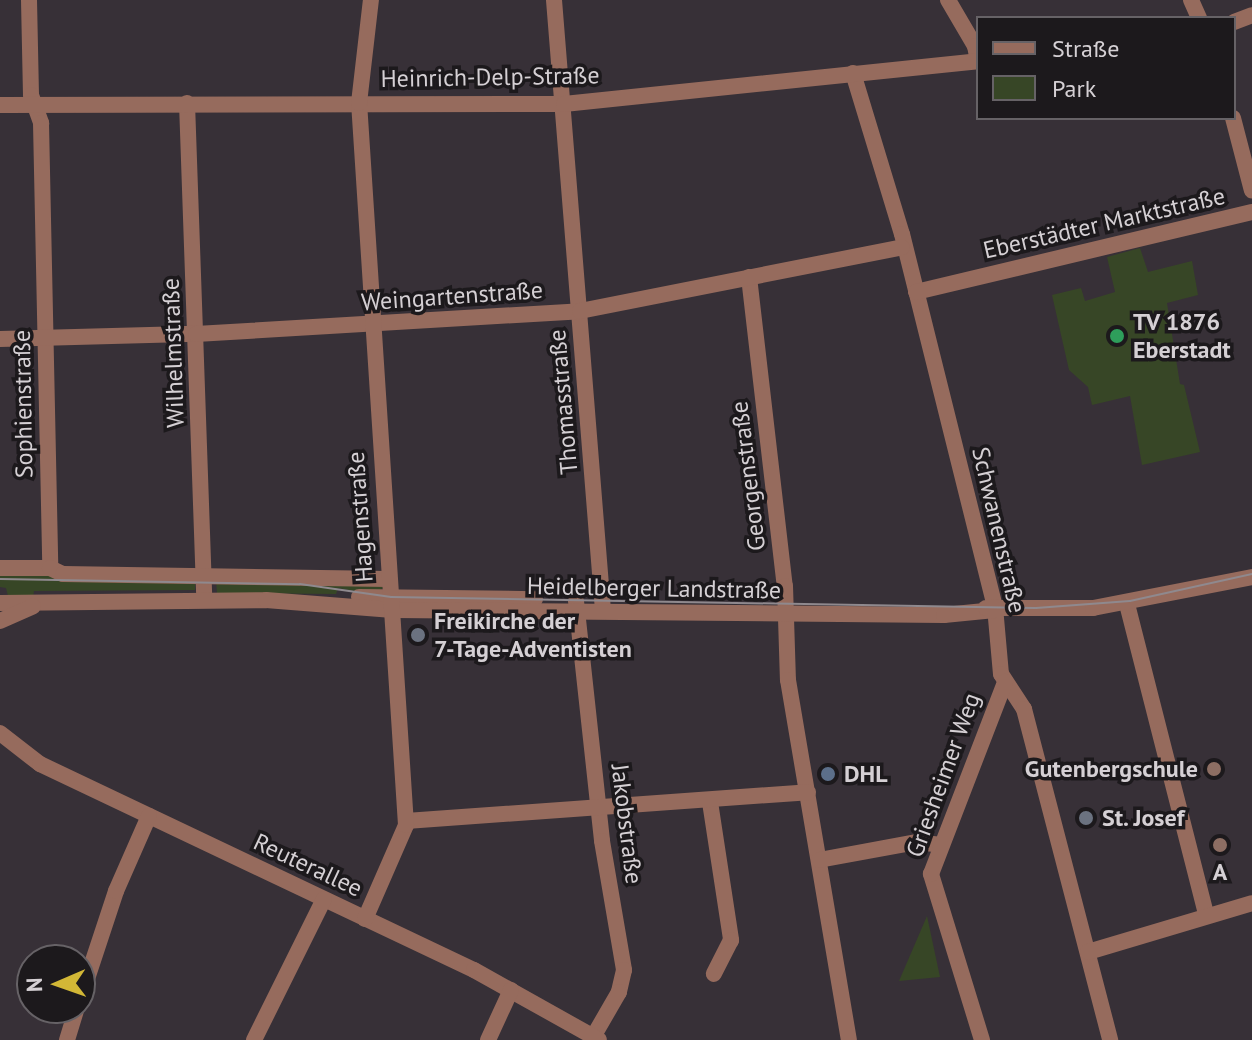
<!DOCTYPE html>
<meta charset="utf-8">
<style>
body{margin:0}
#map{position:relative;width:1252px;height:1040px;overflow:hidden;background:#373037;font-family:"PT Sans",sans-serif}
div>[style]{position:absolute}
.green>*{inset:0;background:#374626}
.minor>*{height:16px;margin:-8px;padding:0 8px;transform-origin:8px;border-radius:8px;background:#966b5d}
.tram>*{height:2px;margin:-1px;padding:0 1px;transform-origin:1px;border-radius:1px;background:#8f898e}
.dots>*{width:22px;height:22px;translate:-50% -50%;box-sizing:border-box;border:4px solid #1c191c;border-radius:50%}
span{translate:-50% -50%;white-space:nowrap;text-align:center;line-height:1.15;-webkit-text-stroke:7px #1c191c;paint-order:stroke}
.street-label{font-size:24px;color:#d5d0d4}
.poi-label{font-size:24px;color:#d5d0d4;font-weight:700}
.left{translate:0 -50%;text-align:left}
.right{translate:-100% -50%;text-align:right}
.legend{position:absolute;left:976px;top:16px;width:260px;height:104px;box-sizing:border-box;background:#1c191c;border:2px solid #666266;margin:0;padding:10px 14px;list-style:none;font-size:24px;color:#d5d0d4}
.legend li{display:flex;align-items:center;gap:16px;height:40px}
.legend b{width:40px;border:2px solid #666266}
.north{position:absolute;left:16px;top:944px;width:80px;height:80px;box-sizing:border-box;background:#1c191c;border:2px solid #666266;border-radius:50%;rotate:268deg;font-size:22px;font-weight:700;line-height:32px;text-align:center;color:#d5d0d4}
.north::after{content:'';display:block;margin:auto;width:28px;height:36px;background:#d2b736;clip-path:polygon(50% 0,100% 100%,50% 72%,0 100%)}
</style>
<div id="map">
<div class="green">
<div style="clip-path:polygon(1140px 248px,1148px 272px,1192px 261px,1198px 295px,1167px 303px,1180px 384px,1184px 385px,1200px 452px,1142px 465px,1130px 396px,1092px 405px,1088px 387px,1069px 370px,1052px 295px,1081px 288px,1085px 301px,1115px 292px,1107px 257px)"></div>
<div style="clip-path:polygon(0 574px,195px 580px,195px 590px,34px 591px,33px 598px,9px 600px,6px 588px,0 587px)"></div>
<div style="clip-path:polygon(216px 580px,379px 582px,383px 588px,372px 594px,338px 588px,336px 594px,217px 593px)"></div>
<div style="clip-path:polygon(927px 916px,940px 977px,899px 981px)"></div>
</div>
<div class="minor">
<div style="left:29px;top:0;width:95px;rotate:88.8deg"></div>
<div style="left:31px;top:95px;width:30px;rotate:70deg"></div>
<div style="left:41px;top:123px;width:445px;rotate:88.8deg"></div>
<div style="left:554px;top:0;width:612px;rotate:85.41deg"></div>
<div style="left:948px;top:0;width:53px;rotate:59.6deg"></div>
<div style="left:975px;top:46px;width:15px;rotate:79deg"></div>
<div style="left:1191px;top:0;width:20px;rotate:66deg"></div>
<div style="left:1234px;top:22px;width:19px;rotate:-21deg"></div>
<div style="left:853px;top:73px;width:168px;rotate:73.1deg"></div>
<div style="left:902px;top:234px;width:384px;rotate:76deg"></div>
<div style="left:995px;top:607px;width:67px;rotate:84.9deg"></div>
<div style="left:1001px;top:674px;width:42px;rotate:56.7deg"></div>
<div style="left:1024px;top:709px;width:342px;rotate:75.4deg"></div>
<div style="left:187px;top:103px;width:497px;rotate:88deg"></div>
<div style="left:0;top:105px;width:564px;rotate:-0.1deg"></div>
<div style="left:564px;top:104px;width:416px;rotate:-5.9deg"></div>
<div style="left:1233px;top:118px;width:75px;rotate:75.4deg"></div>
<div style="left:749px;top:277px;width:311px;rotate:83.4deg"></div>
<div style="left:785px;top:586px;width:94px;rotate:88.2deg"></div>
<div style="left:788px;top:680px;width:365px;rotate:80.4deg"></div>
<div style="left:916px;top:292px;width:345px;rotate:-13.4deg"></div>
<div style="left:0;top:339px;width:196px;rotate:-1.5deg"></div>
<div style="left:196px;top:334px;width:385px;rotate:-3.4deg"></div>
<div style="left:580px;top:311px;width:328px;rotate:-11.2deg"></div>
<div style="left:0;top:568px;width:50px"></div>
<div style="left:50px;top:568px;width:14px;rotate:25deg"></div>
<div style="left:63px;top:574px;width:325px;rotate:0.9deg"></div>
<div style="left:359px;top:597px;width:176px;rotate:0.7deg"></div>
<div style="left:576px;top:601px;width:241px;rotate:83.8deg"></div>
<div style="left:602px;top:841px;width:131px;rotate:80.3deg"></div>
<div style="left:624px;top:970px;width:23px;rotate:103deg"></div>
<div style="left:619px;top:992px;width:52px;rotate:120deg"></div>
<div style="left:0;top:603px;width:266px;rotate:-0.6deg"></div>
<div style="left:266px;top:600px;width:127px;rotate:4.5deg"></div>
<div style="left:393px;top:610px;width:551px;rotate:0.52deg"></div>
<div style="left:944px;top:615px;width:51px;rotate:-5.6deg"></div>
<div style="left:1127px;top:604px;width:320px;rotate:75.7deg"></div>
<div style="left:986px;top:608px;width:107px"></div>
<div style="left:1093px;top:608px;width:162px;rotate:-11deg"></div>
<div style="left:0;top:621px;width:36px;rotate:-24deg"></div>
<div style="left:0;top:733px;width:51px;rotate:37.8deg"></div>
<div style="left:40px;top:764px;width:480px;rotate:25.4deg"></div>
<div style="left:474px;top:970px;width:143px;rotate:29.2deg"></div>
<div style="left:710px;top:802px;width:140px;rotate:81.3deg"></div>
<div style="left:731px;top:940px;width:38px;rotate:117deg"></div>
<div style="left:406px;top:821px;width:403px;rotate:-4.1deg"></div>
<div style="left:819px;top:860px;width:100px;rotate:-10.4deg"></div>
<div style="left:917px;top:842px;width:24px;rotate:7deg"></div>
<div style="left:365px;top:919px;width:103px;rotate:-66.4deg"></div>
<div style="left:406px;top:825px;width:724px;rotate:-93.72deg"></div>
<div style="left:359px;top:103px;width:104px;rotate:-83.4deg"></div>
<div style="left:1088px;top:952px;width:171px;rotate:-16.6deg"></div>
<div style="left:80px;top:1000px;width:115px;rotate:-71.7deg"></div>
<div style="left:116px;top:891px;width:82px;rotate:-66.3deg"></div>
<div style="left:67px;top:1040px;width:34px;rotate:-73deg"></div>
<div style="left:254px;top:1040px;width:157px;rotate:-63.6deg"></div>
<div style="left:488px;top:1040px;width:55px;rotate:-65.3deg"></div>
<div style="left:982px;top:1040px;width:174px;rotate:-107.1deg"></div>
<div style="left:931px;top:874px;width:206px;rotate:-68.9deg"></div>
</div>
<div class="tram">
<div style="left:0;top:579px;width:300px;rotate:1deg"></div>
<div style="left:300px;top:584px;width:92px;rotate:8.1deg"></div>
<div style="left:391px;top:597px;width:645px;rotate:0.98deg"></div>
<div style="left:1036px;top:608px;width:94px;rotate:-4.3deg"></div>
<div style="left:1130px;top:601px;width:125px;rotate:-12.5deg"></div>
</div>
<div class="dots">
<div style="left:1117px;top:336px;background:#2e9e5b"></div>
<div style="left:418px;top:635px;background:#6b7280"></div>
<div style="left:1214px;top:769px;background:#8d6e63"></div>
<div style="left:828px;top:774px;background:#5c6f8a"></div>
<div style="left:1086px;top:818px;background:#6b7280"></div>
<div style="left:1220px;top:845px;background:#8d6e63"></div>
</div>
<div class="street-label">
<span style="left:490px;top:77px;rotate:-1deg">Heinrich-Delp-Straße</span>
<span style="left:1104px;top:223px;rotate:-13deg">Eberstädter Marktstraße</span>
<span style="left:452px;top:296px;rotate:-4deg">Weingartenstraße</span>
<span style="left:173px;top:353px;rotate:-92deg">Wilhelmstraße</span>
<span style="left:563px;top:402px;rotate:-95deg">Thomasstraße</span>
<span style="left:23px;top:404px;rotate:-91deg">Sophienstraße</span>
<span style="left:748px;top:476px;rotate:-97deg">Georgenstraße</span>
<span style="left:360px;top:517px;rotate:-94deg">Hagenstraße</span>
<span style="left:999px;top:530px;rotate:77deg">Schwanenstraße</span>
<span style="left:654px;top:588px;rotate:1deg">Heidelberger Landstraße</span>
<span style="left:943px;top:775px;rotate:-70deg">Griesheimer Weg</span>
<span style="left:627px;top:824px;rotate:83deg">Jakobstraße</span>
<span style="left:308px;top:865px;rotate:25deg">Reuterallee</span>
</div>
<div class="poi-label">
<span class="left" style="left:1133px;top:336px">TV 1876<br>Eberstadt</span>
<span class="left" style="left:434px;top:635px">Freikirche der<br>7-Tage-Adventisten</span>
<span class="right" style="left:1198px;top:769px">Gutenbergschule</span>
<span class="left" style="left:844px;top:774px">DHL</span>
<span class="left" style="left:1102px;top:818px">St. Josef</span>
<span style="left:1220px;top:872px">A</span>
</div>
<ul class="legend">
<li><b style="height:10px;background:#966b5d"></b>Straße</li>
<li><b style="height:22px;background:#374626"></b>Park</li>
</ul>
<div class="north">N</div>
</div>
